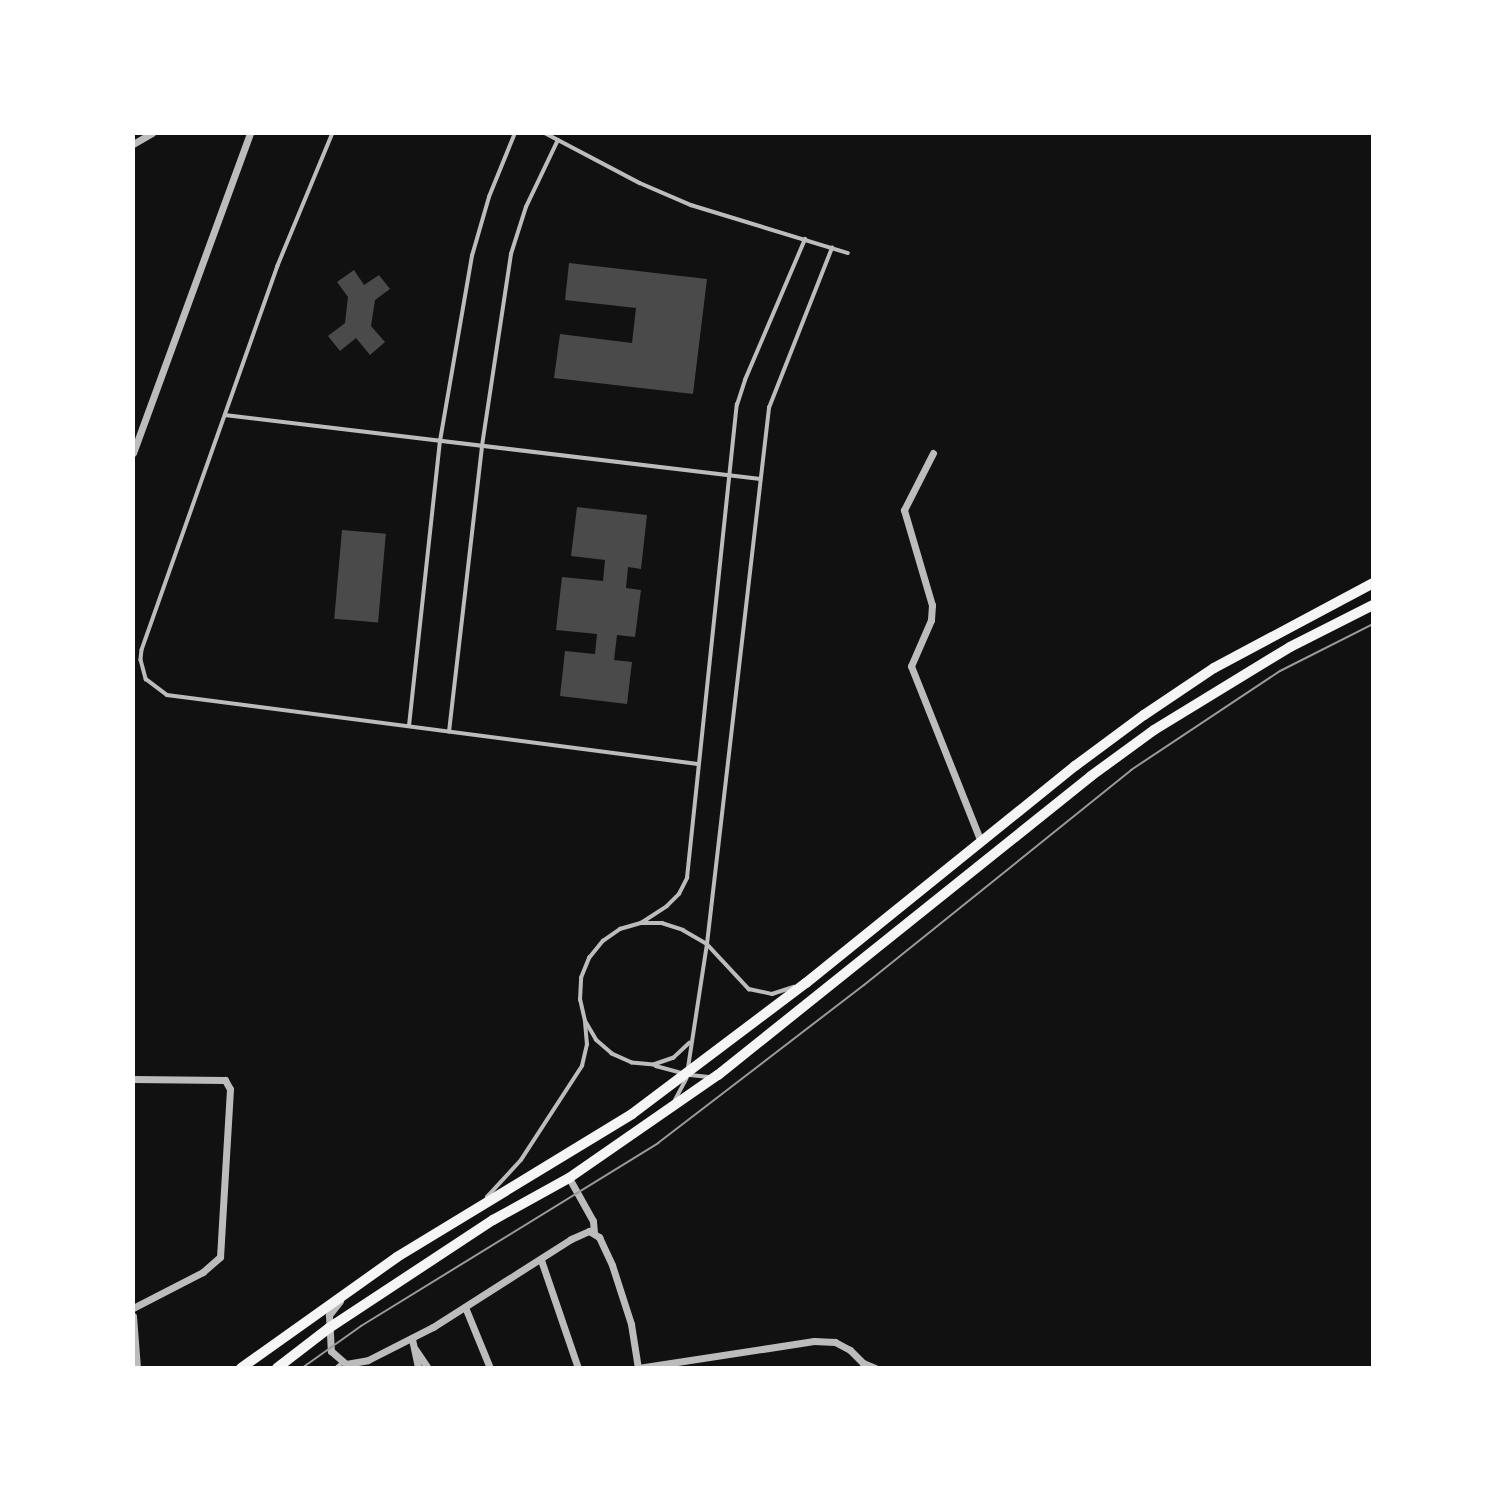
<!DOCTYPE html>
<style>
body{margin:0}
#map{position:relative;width:1506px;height:1501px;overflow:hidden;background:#111;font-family:Raleway,sans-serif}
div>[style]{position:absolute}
.building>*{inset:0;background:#4a4a4a;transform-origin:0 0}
.service>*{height:3.5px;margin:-1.75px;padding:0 1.75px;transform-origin:1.75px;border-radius:1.75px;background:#bcbcbc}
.minor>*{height:7px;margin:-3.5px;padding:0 3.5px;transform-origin:3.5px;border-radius:3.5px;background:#bcbcbc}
.secondary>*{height:10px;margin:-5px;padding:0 5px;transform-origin:5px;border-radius:5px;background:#f5f5f5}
.tram>*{height:2px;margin:-1px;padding:0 1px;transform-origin:1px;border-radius:1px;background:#9a9a9a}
span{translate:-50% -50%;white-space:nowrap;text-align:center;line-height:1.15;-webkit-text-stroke:7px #fff;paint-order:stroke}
.frame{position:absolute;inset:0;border:135px solid #fff;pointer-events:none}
</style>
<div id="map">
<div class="building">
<div style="clip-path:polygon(569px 263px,707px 279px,693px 394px,554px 378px,560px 334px,632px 343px,636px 308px,565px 300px)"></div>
<div style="clip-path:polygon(354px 270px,364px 285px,379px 275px,390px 289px,375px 300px,371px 326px,385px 342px,370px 355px,356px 338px,340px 351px,328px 336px,345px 323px,348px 297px,337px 282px)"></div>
<div style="clip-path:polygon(577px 507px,647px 515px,641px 569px,628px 567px,626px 588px,641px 590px,635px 637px,617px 635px,614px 660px,632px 662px,627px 704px,560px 696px,565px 651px,595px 654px,597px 634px,556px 630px,562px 577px,603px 581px,605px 560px,571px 556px)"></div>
<div style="left:342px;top:530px;width:44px;height:89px;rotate:5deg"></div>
</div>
<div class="service">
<div style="left:333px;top:133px;width:144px;rotate:112.5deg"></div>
<div style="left:278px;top:266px;width:407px;rotate:109.5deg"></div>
<div style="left:142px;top:650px;width:10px;rotate:96deg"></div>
<div style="left:141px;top:660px;width:20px;rotate:75deg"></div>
<div style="left:146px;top:679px;width:26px;rotate:37deg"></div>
<div style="left:167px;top:695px;width:535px;rotate:7.4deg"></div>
<div style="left:545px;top:133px;width:107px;rotate:27.8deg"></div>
<div style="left:640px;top:183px;width:56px;rotate:23.3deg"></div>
<div style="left:691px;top:205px;width:164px;rotate:17deg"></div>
<div style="left:225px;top:415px;width:539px;rotate:6.82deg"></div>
<div style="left:409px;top:726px;width:287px;rotate:-83.8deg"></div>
<div style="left:440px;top:441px;width:188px;rotate:-80.2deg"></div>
<div style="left:472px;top:256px;width:61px;rotate:-73.9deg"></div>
<div style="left:489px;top:197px;width:69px;rotate:-67.9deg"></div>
<div style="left:449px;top:732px;width:288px;rotate:-83.4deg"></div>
<div style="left:482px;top:446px;width:194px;rotate:-81.4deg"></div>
<div style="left:511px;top:254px;width:49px;rotate:-72.3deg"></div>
<div style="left:526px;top:207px;width:74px;rotate:-64.5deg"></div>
<div style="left:641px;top:923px;width:31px;rotate:-33deg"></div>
<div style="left:667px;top:906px;width:17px;rotate:-45deg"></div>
<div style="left:679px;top:894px;width:18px;rotate:-63deg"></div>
<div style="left:687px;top:878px;width:476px;rotate:-84deg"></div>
<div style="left:737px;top:405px;width:26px;rotate:-72deg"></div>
<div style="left:745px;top:380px;width:153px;rotate:-66.9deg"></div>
<div style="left:690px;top:1043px;width:22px;rotate:137deg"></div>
<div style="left:674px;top:1058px;width:21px;rotate:161deg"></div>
<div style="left:654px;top:1065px;width:22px;rotate:-175deg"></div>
<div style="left:632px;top:1063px;width:22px;rotate:-156deg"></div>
<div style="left:612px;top:1054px;width:21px;rotate:-139deg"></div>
<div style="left:596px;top:1040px;width:22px;rotate:-120deg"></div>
<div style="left:585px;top:1021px;width:22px;rotate:-103deg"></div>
<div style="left:580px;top:1000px;width:22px;rotate:-87deg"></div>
<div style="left:581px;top:978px;width:22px;rotate:-68deg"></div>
<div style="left:589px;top:958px;width:22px;rotate:-51deg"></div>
<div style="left:603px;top:941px;width:21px;rotate:-35deg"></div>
<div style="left:620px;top:929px;width:22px;rotate:-16deg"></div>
<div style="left:641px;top:923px;width:21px"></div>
<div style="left:662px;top:923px;width:22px;rotate:18deg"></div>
<div style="left:683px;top:930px;width:28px;rotate:30deg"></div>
<div style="left:707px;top:944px;width:62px;rotate:47deg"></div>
<div style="left:749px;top:989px;width:24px;rotate:12deg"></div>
<div style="left:772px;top:994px;width:23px;rotate:-18deg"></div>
<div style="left:656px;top:1066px;width:27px;rotate:15deg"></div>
<div style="left:688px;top:1068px;width:125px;rotate:-81.3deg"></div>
<div style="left:707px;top:944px;width:540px;rotate:-83.4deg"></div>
<div style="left:769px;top:408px;width:172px;rotate:-68.5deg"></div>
<div style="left:690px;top:1075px;width:19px;rotate:6deg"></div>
<div style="left:675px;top:1100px;width:24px;rotate:-62deg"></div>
<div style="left:487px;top:1197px;width:50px;rotate:-47.4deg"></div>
<div style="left:521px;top:1160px;width:112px;rotate:-57deg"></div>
<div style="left:582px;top:1066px;width:22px;rotate:-77deg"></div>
<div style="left:587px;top:1045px;width:22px;rotate:-95deg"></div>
<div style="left:336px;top:1368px;width:8px;rotate:-40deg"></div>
</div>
<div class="minor">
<div style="left:133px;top:144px;width:22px;rotate:-30deg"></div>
<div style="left:133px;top:453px;width:341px;rotate:-69.9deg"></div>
<div style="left:933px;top:453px;width:64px;rotate:117deg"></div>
<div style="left:904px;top:510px;width:99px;rotate:73.6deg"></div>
<div style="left:932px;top:605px;width:15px;rotate:94deg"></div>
<div style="left:931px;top:620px;width:50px;rotate:113.5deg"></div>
<div style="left:911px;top:666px;width:189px;rotate:68.3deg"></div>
<div style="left:133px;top:1079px;width:92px;rotate:0.6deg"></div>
<div style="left:225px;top:1080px;width:10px;rotate:61deg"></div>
<div style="left:230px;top:1089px;width:168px;rotate:93.4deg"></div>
<div style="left:220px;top:1257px;width:23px;rotate:139deg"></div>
<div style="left:203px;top:1272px;width:79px;rotate:152.8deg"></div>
<div style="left:569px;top:1178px;width:49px;rotate:60.8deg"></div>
<div style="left:593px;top:1221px;width:12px;rotate:85deg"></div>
<div style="left:541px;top:1260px;width:114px;rotate:71.1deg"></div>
<div style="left:340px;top:1301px;width:18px;rotate:128deg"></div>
<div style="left:329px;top:1315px;width:36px;rotate:87deg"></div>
<div style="left:331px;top:1351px;width:20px;rotate:41deg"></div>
<div style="left:346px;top:1364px;width:22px;rotate:-10deg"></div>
<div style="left:368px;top:1360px;width:73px;rotate:-26.9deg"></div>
<div style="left:433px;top:1327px;width:164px;rotate:-32.5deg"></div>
<div style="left:571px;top:1239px;width:20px;rotate:-24deg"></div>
<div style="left:589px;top:1231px;width:12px;rotate:31deg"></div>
<div style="left:599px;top:1237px;width:31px;rotate:65deg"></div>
<div style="left:612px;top:1265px;width:62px;rotate:72.1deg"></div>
<div style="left:631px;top:1324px;width:45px;rotate:81deg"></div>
<div style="left:465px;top:1307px;width:66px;rotate:67.7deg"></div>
<div style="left:133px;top:1316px;width:52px;rotate:85.6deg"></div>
<div style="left:412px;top:1339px;width:30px;rotate:78deg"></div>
<div style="left:415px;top:1349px;width:23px;rotate:56deg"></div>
<div style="left:638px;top:1368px;width:178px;rotate:-8.7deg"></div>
<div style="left:814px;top:1341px;width:21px;rotate:3deg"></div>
<div style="left:835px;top:1342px;width:17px;rotate:28deg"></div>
<div style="left:850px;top:1350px;width:18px;rotate:45deg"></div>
<div style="left:863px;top:1363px;width:13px;rotate:23deg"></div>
</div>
<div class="secondary">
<div style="left:241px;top:1368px;width:191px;rotate:-35.4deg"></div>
<div style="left:397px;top:1257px;width:275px;rotate:-31.3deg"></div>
<div style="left:632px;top:1114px;width:218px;rotate:-37deg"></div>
<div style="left:806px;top:983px;width:346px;rotate:-38.9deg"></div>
<div style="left:1075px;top:766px;width:86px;rotate:-36.5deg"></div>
<div style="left:1144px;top:715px;width:84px;rotate:-33.9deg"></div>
<div style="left:1214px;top:668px;width:180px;rotate:-28.1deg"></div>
<div style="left:277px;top:1368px;width:66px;rotate:-37.6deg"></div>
<div style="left:329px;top:1328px;width:196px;rotate:-33.4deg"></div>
<div style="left:493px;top:1220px;width:87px;rotate:-28.9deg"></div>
<div style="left:569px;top:1178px;width:181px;rotate:-34.7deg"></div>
<div style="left:718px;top:1075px;width:478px;rotate:-38.7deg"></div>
<div style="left:1091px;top:776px;width:78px;rotate:-36.1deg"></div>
<div style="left:1154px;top:730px;width:159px;rotate:-31.4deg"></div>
<div style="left:1290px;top:647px;width:93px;rotate:-26.8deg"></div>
</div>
<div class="tram">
<div style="left:302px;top:1368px;width:72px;rotate:-35.4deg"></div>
<div style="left:361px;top:1326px;width:349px;rotate:-31.6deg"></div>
<div style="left:658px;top:1143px;width:260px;rotate:-37.5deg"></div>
<div style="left:864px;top:985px;width:343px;rotate:-38.8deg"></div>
<div style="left:1131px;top:770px;width:179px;rotate:-33.6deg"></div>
<div style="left:1280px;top:671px;width:104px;rotate:-26.8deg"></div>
</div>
<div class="frame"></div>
</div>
